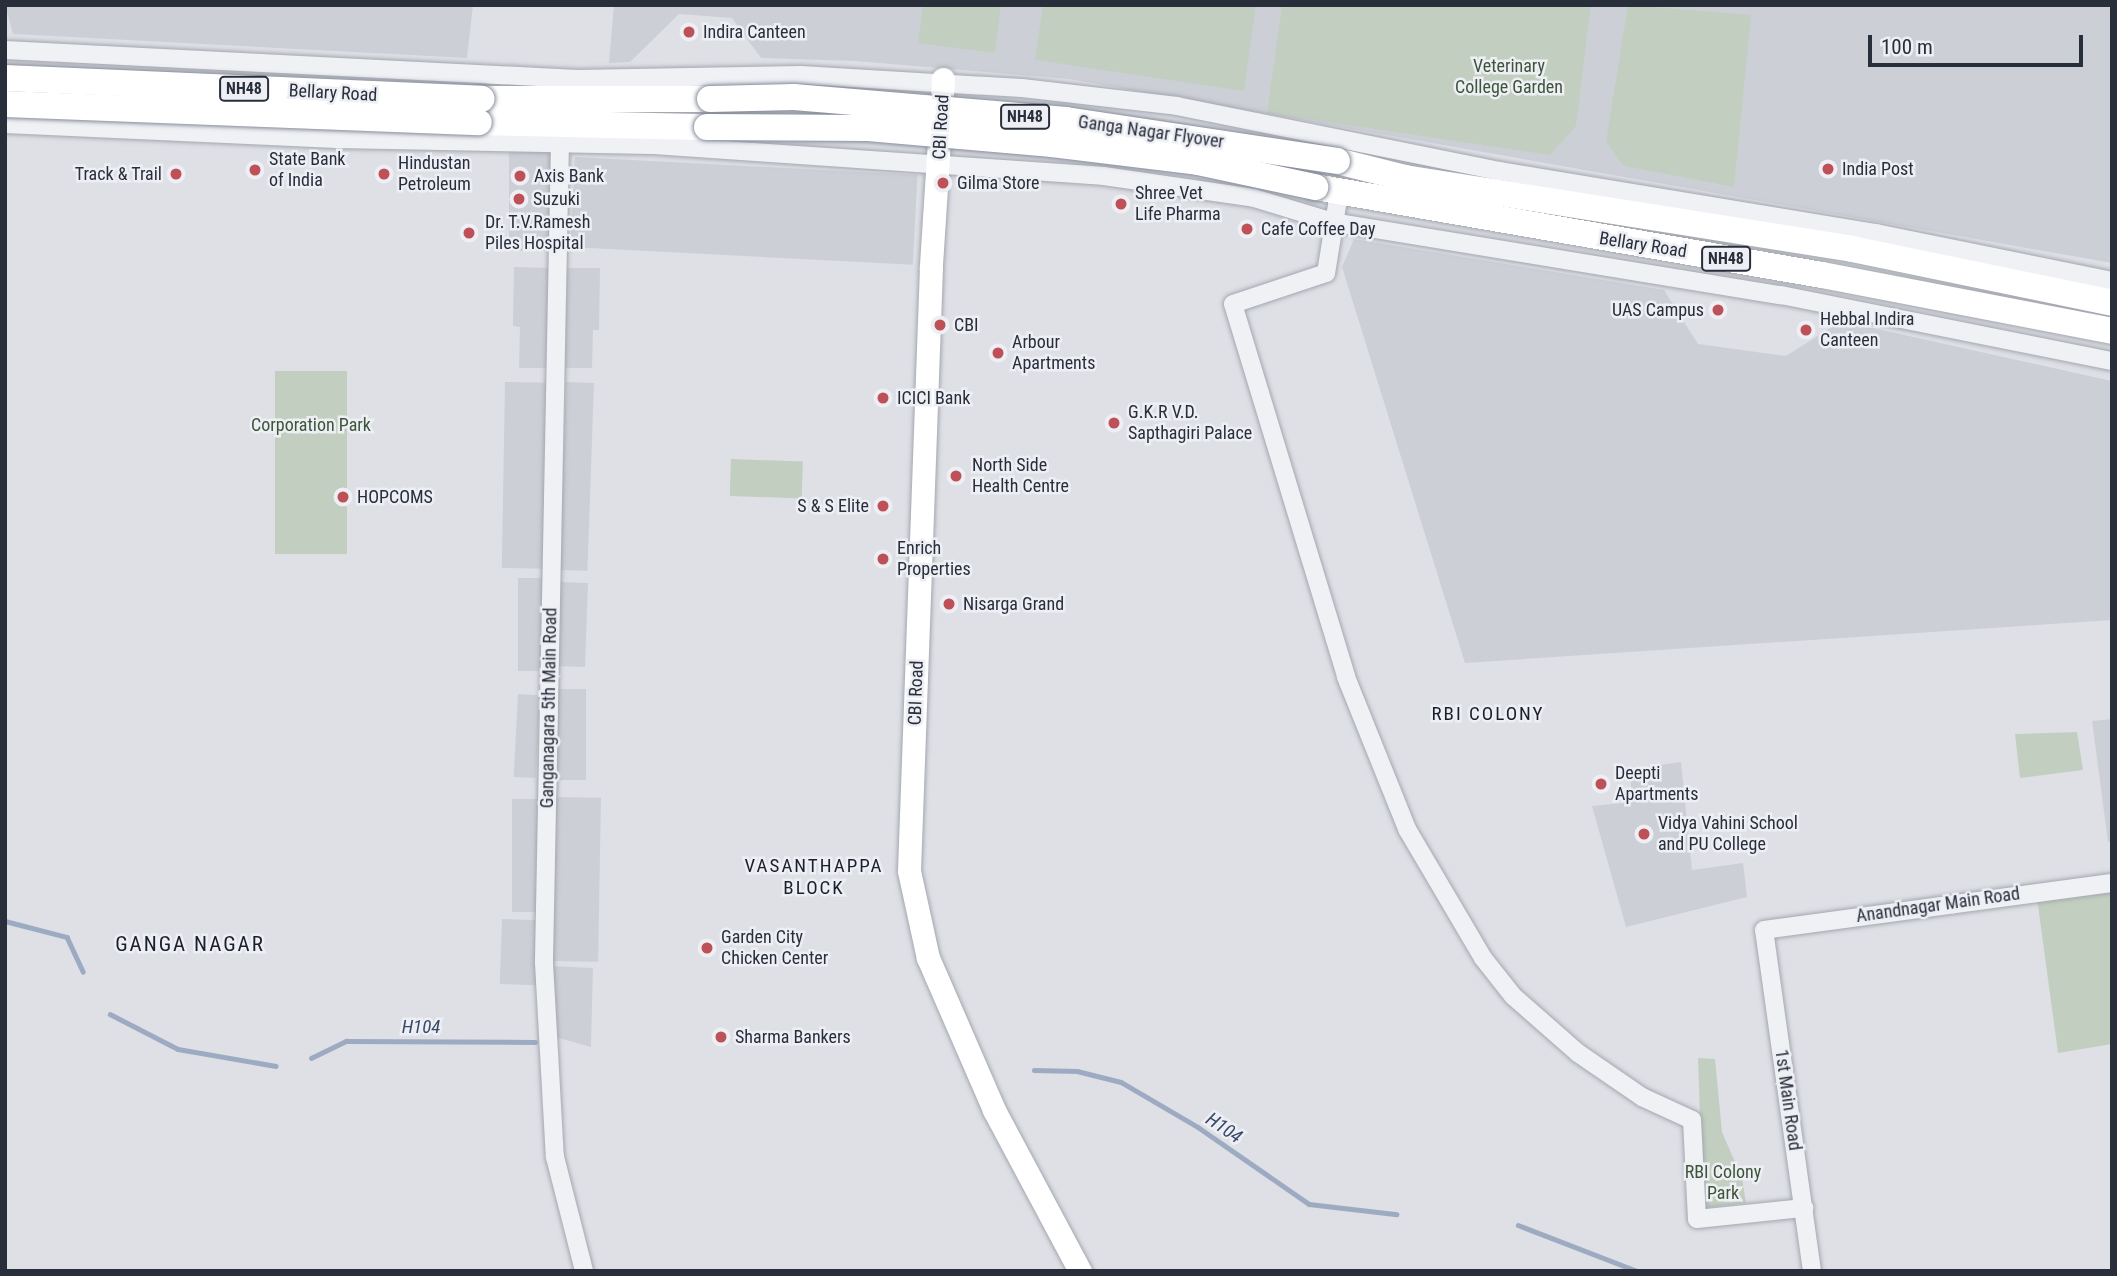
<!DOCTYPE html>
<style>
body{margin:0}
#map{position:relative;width:2117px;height:1276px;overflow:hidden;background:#dee0e6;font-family:"Roboto Condensed",sans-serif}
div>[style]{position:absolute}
.built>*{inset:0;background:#cdcfd7;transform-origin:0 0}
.green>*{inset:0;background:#c2cfc0;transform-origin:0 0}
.stream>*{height:4.5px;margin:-2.25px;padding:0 2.25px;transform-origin:2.25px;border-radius:2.25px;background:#9dabc2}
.roads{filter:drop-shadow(0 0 2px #a4a7af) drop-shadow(0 0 2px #a4a7af)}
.minor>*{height:18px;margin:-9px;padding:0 9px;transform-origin:9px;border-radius:9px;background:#f0f1f5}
.major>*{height:23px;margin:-11.5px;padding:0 11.5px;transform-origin:11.5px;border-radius:11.5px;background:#fff}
.highway>*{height:26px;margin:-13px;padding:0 13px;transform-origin:13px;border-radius:13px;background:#fff}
.bridges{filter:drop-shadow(0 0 2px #878d9b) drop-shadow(0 0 2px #878d9b)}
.highway-bridge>*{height:26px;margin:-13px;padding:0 13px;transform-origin:13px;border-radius:13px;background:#fff}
.dots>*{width:19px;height:19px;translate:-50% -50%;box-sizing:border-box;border:4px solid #edeff4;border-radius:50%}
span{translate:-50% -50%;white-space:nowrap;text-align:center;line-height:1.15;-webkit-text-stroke:5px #edeff4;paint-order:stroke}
.shield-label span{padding:2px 5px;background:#edeff4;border:2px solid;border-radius:5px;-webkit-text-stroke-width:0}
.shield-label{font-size:16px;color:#292e3b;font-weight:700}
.poi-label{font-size:18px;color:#292e3b}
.left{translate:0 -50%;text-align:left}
.right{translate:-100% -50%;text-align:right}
.park-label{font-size:18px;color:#3b5538}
.street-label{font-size:18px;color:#292e3b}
.neighbourhood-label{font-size:19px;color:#1b1f2b;letter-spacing:2px}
.water-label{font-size:19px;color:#38496a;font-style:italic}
.quarter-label{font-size:21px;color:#1b1f2b;letter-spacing:2px}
.frame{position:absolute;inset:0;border:7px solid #292e3b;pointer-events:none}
.scale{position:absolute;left:1868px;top:35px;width:215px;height:32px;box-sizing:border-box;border:4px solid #292e3b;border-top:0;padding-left:9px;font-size:21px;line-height:24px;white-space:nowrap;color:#292e3b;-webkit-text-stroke:5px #edeff4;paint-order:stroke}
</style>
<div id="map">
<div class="built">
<div style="clip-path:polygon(5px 5px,473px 5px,467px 58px,13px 34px)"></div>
<div style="clip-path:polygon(614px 5px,2112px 5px,2112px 263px,1069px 79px,855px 61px,761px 58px,732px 18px,679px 14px,630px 62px,609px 63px)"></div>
<div style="left:509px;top:151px;width:42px;height:100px"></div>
<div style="left:575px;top:157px;width:343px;height:90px;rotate:3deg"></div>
<div style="clip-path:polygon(1354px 239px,1664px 290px,1698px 344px,1786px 356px,1841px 321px,2112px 381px,2112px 620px,1465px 663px,1342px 267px)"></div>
<div style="clip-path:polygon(514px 267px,549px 268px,547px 368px,519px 368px,520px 327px,513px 326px)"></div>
<div style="clip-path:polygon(567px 268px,600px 268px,599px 330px,593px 330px,592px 368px,565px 368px)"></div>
<div style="left:505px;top:382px;width:42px;height:186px;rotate:1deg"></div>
<div style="left:566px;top:382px;width:28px;height:188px;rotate:2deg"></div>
<div style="left:518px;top:578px;width:24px;height:93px"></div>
<div style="left:559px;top:582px;width:29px;height:84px;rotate:2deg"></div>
<div style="left:556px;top:689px;width:30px;height:91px"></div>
<div style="left:518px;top:694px;width:22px;height:83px;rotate:3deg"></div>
<div style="clip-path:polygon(2112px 719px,2112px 842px,2108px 842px,2092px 721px)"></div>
<div style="clip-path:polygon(1681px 762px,1692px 870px,1743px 863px,1747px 897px,1626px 927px,1592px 806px,1632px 802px,1630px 769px)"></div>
<div style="left:556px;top:797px;width:45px;height:164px;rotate:1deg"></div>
<div style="left:512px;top:799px;width:28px;height:113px"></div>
<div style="left:502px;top:919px;width:38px;height:65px;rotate:2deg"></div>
<div style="clip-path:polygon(551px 966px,593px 968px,591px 1047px,552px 1036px)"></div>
</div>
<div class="green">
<div style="clip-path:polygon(923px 5px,1001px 5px,995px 53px,918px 43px)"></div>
<div style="clip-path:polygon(1043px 5px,1256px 5px,1244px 91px,1035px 60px)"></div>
<div style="clip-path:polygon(1282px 5px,1591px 5px,1576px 126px,1550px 155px,1267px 113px)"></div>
<div style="clip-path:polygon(1628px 5px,1751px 15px,1734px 187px,1624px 166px,1606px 142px)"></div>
<div style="left:275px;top:371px;width:72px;height:183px"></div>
<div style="left:731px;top:459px;width:72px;height:37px;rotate:2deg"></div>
<div style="clip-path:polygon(2077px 732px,2083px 770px,2020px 778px,2015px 734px)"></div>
<div style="clip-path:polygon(2112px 890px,2112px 1044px,2058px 1053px,2037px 898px)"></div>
<div style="clip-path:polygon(1698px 1058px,1715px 1059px,1722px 1132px,1742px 1178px,1746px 1203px,1703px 1208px)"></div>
</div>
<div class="stream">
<div style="left:5px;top:921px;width:64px;rotate:14.5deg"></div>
<div style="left:67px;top:937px;width:38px;rotate:65deg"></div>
<div style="left:110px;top:1014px;width:76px;rotate:27.2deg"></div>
<div style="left:178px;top:1049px;width:99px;rotate:9.8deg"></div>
<div style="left:311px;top:1058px;width:39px;rotate:-26deg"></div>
<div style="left:346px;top:1041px;width:189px;rotate:0.3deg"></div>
<div style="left:1034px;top:1070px;width:43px;rotate:1.3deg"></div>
<div style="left:1077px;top:1071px;width:45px;rotate:14deg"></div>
<div style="left:1121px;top:1082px;width:89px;rotate:30.3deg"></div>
<div style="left:1198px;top:1127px;width:135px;rotate:34.7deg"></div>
<div style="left:1309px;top:1204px;width:88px;rotate:6.6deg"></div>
<div style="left:1518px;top:1225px;width:128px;rotate:21.1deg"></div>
</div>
<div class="roads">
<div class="minor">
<div style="left:5px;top:50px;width:573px;rotate:2.9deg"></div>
<div style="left:577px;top:79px;width:224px;rotate:-1deg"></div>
<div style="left:801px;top:75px;width:221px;rotate:3.4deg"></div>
<div style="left:1022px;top:88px;width:156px;rotate:6.6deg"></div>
<div style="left:1177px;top:106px;width:329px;rotate:11.4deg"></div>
<div style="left:1500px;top:171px;width:381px;rotate:9.4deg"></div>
<div style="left:1876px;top:233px;width:241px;rotate:11.5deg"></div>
<div style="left:5px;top:124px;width:332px;rotate:2.6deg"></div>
<div style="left:337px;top:139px;width:315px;rotate:1.1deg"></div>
<div style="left:652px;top:145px;width:453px;rotate:3.9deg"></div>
<div style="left:1104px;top:176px;width:152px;rotate:8.3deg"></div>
<div style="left:1254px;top:198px;width:83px;rotate:16.9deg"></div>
<div style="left:1333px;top:222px;width:454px;rotate:9.3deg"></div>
<div style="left:1781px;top:295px;width:338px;rotate:11.3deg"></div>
<div style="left:565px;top:132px;width:10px;rotate:119deg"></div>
<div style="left:560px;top:141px;width:822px;rotate:91.12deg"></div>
<div style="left:544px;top:963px;width:194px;rotate:86.8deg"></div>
<div style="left:555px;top:1157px;width:118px;rotate:75.7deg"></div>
<div style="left:1339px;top:193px;width:81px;rotate:99.2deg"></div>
<div style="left:1326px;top:273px;width:98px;rotate:161.6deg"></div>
<div style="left:1233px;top:304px;width:390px;rotate:73.1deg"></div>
<div style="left:1346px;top:677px;width:164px;rotate:68.1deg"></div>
<div style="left:1407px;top:829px;width:150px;rotate:59.5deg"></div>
<div style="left:1483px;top:958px;width:48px;rotate:51.7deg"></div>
<div style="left:1513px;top:996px;width:86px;rotate:41.2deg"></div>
<div style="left:1578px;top:1053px;width:78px;rotate:34.5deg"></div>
<div style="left:1642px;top:1097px;width:55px;rotate:24.7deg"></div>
<div style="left:1692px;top:1120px;width:99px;rotate:87.1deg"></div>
<div style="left:1697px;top:1219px;width:108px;rotate:-5.9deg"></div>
<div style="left:1812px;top:1271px;width:344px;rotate:-98deg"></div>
<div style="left:1764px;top:930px;width:351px;rotate:-7.7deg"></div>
</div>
<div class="major">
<div style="left:943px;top:79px;width:188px;rotate:93.7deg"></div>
<div style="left:931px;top:267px;width:604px;rotate:92.09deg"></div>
<div style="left:909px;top:871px;width:89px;rotate:77.7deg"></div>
<div style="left:928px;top:958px;width:166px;rotate:66.5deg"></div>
<div style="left:994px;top:1110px;width:183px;rotate:61.9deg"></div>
</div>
<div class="highway">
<div style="left:482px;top:99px;width:228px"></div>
<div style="left:479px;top:122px;width:228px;rotate:1.3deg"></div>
<div style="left:1337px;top:161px;width:70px;rotate:14deg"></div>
<div style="left:1405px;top:178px;width:453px;rotate:9deg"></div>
<div style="left:1852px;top:249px;width:266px;rotate:11.7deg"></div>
<div style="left:1315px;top:187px;width:515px;rotate:9.85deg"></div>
<div style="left:1822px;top:275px;width:295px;rotate:10.9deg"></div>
</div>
</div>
<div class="bridges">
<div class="highway-bridge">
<div style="left:5px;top:78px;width:477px;rotate:2.5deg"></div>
<div style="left:710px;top:99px;width:84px;rotate:-1.4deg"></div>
<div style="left:794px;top:97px;width:273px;rotate:4.8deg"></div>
<div style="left:1066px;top:120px;width:274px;rotate:8.6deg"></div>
<div style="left:5px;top:104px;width:474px;rotate:2.2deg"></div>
<div style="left:707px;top:127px;width:161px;rotate:0.4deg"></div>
<div style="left:868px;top:128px;width:185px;rotate:5deg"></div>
<div style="left:1052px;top:144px;width:147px;rotate:7deg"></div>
<div style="left:1198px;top:162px;width:120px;rotate:12.1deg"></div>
</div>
</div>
<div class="dots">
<div style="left:689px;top:32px;background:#bd5157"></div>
<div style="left:1828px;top:169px;background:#bd5157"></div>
<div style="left:255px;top:170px;background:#bd5157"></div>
<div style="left:176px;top:174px;background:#bd5157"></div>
<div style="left:384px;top:174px;background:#bd5157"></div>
<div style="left:520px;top:176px;background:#bd5157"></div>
<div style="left:943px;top:183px;background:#bd5157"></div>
<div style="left:519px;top:199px;background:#bd5157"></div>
<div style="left:1121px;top:204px;background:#bd5157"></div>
<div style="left:1247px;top:229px;background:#bd5157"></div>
<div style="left:469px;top:233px;background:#bd5157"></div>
<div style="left:1718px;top:310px;background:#bd5157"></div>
<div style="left:940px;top:325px;background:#bd5157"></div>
<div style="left:1806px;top:330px;background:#bd5157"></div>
<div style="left:998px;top:353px;background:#bd5157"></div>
<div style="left:883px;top:398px;background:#bd5157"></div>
<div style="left:1114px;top:423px;background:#bd5157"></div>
<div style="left:956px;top:476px;background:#bd5157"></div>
<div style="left:343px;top:497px;background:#bd5157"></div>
<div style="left:883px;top:506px;background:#bd5157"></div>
<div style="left:883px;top:559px;background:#bd5157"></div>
<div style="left:949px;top:604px;background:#bd5157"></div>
<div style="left:1601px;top:784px;background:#bd5157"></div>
<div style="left:1644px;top:834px;background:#bd5157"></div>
<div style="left:707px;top:948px;background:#bd5157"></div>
<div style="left:721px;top:1037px;background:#bd5157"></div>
</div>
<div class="shield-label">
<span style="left:244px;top:89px">NH48</span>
<span style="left:1025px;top:117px">NH48</span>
<span style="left:1726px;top:259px">NH48</span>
</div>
<div class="poi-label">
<span class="left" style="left:703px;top:32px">Indira Canteen</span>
<span class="left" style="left:269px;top:170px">State Bank<br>of India</span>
<span class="left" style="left:398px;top:174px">Hindustan<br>Petroleum</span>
<span class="left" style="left:1842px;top:169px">India Post</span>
<span class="right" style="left:162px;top:174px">Track &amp; Trail</span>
<span class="left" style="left:534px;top:176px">Axis Bank</span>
<span class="left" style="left:957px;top:183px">Gilma Store</span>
<span class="left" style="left:1135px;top:204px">Shree Vet<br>Life Pharma</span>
<span class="left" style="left:533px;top:199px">Suzuki</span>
<span class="left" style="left:485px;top:233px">Dr. T.V.Ramesh<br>Piles Hospital</span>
<span class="left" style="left:1261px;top:229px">Cafe Coffee Day</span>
<span class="right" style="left:1704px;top:310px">UAS Campus</span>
<span class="left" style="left:1820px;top:330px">Hebbal Indira<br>Canteen</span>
<span class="left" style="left:954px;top:325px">CBI</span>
<span class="left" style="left:1012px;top:353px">Arbour<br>Apartments</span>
<span class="left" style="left:897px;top:398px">ICICI Bank</span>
<span class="left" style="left:1128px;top:423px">G.K.R V.D.<br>Sapthagiri Palace</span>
<span class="left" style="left:972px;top:476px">North Side<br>Health Centre</span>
<span class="left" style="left:357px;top:497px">HOPCOMS</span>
<span class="right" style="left:869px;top:506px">S &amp; S Elite</span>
<span class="left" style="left:897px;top:559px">Enrich<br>Properties</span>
<span class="left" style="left:963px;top:604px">Nisarga Grand</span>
<span class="left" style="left:1615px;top:784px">Deepti<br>Apartments</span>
<span class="left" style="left:1658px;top:834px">Vidya Vahini School<br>and PU College</span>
<span class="left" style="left:721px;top:948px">Garden City<br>Chicken Center</span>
<span class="left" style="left:735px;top:1037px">Sharma Bankers</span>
</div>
<div class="park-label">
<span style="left:1509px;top:77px">Veterinary<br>College Garden</span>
<span style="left:311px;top:425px">Corporation Park</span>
<span style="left:1723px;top:1183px">RBI Colony<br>Park</span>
</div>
<div class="street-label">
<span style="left:333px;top:93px;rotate:3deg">Bellary Road</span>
<span style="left:941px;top:127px;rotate:-87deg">CBI Road</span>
<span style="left:1151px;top:132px;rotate:8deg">Ganga Nagar Flyover</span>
<span style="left:1643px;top:245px;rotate:9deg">Bellary Road</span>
<span style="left:916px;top:693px;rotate:-88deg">CBI Road</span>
<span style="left:549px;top:708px;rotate:-89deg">Ganganagara 5th Main Road</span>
<span style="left:1938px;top:905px;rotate:-8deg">Anandnagar Main Road</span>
<span style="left:1788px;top:1100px;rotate:82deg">1st Main Road</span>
</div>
<div class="neighbourhood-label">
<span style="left:1488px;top:714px">RBI COLONY</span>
<span style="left:814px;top:877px">VASANTHAPPA<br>BLOCK</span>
</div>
<div class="water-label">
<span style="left:421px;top:1027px">H104</span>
<span style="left:1224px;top:1128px;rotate:34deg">H104</span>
</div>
<div class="quarter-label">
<span style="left:190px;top:944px">GANGA NAGAR</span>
</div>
<div class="frame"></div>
<div class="scale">100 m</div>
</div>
